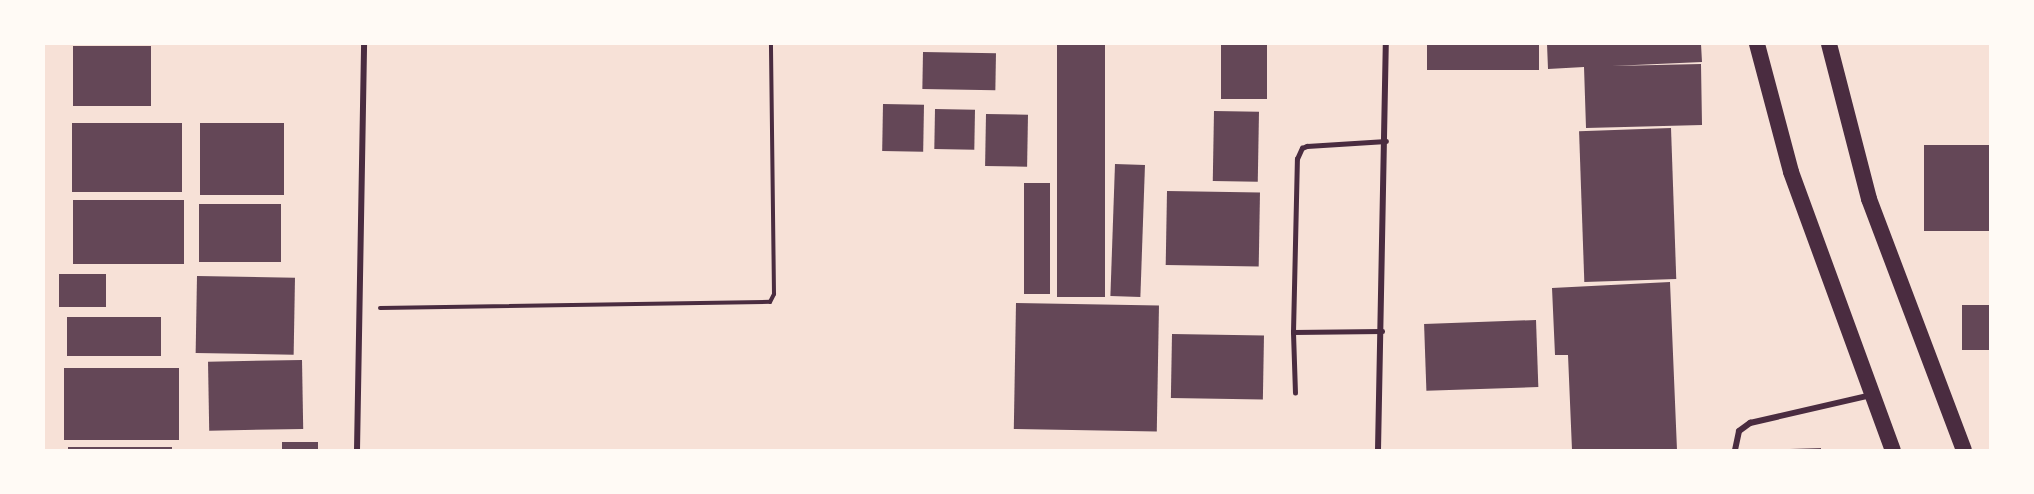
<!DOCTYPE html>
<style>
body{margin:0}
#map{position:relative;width:2034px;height:494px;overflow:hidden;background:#f7e1d7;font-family:Overpass,sans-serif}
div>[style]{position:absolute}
.building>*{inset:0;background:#644757;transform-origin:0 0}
.path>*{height:4px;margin:-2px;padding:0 2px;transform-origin:2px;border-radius:2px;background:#4a2c40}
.service>*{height:4.5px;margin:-2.25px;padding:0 2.25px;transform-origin:2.25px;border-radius:2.25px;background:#4a2c40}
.minor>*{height:6px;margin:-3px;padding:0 3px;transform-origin:3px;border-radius:3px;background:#4a2c40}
.trunk>*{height:16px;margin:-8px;padding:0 8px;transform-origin:8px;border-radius:8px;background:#4a2c40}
span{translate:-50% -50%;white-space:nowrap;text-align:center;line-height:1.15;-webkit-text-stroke:4.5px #fffaf5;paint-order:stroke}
.frame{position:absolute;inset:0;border:45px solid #fffaf5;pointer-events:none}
</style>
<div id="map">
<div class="building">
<div style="left:1057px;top:44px;width:48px;height:253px"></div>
<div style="left:1221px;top:44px;width:46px;height:55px"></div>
<div style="left:1427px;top:44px;width:112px;height:26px"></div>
<div style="clip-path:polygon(1547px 44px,1701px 44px,1702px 62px,1612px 66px,1701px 64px,1702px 125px,1586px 128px,1584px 67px,1548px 69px)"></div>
<div style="left:73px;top:46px;width:78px;height:60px"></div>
<div style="left:923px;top:52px;width:73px;height:37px;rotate:1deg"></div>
<div style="left:883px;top:104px;width:41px;height:47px;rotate:1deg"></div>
<div style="left:935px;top:109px;width:40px;height:40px;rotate:1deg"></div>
<div style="left:1214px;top:111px;width:45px;height:70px;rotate:1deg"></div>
<div style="left:986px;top:114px;width:42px;height:52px;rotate:1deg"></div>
<div style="left:72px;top:123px;width:110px;height:69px"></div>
<div style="left:200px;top:123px;width:84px;height:72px"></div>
<div style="left:1671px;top:128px;width:151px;height:92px;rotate:88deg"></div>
<div style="left:1990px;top:145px;width:86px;height:66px;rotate:90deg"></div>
<div style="left:1115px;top:164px;width:30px;height:132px;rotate:2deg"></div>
<div style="left:1024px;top:183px;width:26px;height:111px"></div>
<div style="left:1167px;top:191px;width:93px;height:74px;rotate:1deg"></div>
<div style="left:73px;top:200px;width:111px;height:64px"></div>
<div style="left:199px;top:204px;width:82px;height:58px"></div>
<div style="left:106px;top:274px;width:33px;height:47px;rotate:90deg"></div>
<div style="left:197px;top:276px;width:98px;height:77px;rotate:1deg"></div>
<div style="clip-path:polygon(1670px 282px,1677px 450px,1572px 450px,1568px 355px,1555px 355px,1552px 288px)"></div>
<div style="left:1016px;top:303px;width:143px;height:126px;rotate:1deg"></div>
<div style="left:1990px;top:305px;width:45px;height:28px;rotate:90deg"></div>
<div style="left:67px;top:317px;width:94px;height:39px"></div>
<div style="left:1536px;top:320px;width:67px;height:112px;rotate:88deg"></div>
<div style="left:1172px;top:334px;width:92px;height:64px;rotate:1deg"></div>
<div style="left:302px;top:360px;width:69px;height:94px;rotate:89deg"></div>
<div style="left:64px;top:368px;width:115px;height:72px"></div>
<div style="left:282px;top:442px;width:36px;height:8px"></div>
<div style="left:68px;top:447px;width:104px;height:3px"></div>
<div style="clip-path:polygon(1821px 448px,1821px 450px,1790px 450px,1790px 449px)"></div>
</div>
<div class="path">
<div style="left:380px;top:308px;width:390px;rotate:-0.9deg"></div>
<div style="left:770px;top:302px;width:9px;rotate:-63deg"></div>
<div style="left:774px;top:294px;width:250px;rotate:-90.7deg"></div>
</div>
<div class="service">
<div style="left:1293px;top:332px;width:89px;rotate:-0.6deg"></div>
<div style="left:1295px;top:393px;width:61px;rotate:-91.9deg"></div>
<div style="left:1293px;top:332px;width:173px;rotate:-88.7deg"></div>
<div style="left:1297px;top:159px;width:12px;rotate:-66deg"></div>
<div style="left:1302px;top:148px;width:5px;rotate:-22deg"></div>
<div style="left:1307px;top:146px;width:79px;rotate:-3.6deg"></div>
</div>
<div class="minor">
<div style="left:357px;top:450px;width:406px;rotate:-89deg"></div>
<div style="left:1378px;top:450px;width:406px;rotate:-88.9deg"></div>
<div style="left:1735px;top:450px;width:19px;rotate:-78deg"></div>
<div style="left:1739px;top:431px;width:14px;rotate:-36deg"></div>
<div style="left:1750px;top:423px;width:124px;rotate:-13deg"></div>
</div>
<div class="trunk">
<div style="left:1757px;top:44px;width:132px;rotate:75.1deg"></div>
<div style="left:1791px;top:172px;width:296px;rotate:69.9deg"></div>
<div style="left:1829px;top:44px;width:160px;rotate:75.5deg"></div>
<div style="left:1869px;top:199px;width:268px;rotate:69.3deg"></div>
</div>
<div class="frame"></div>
</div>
